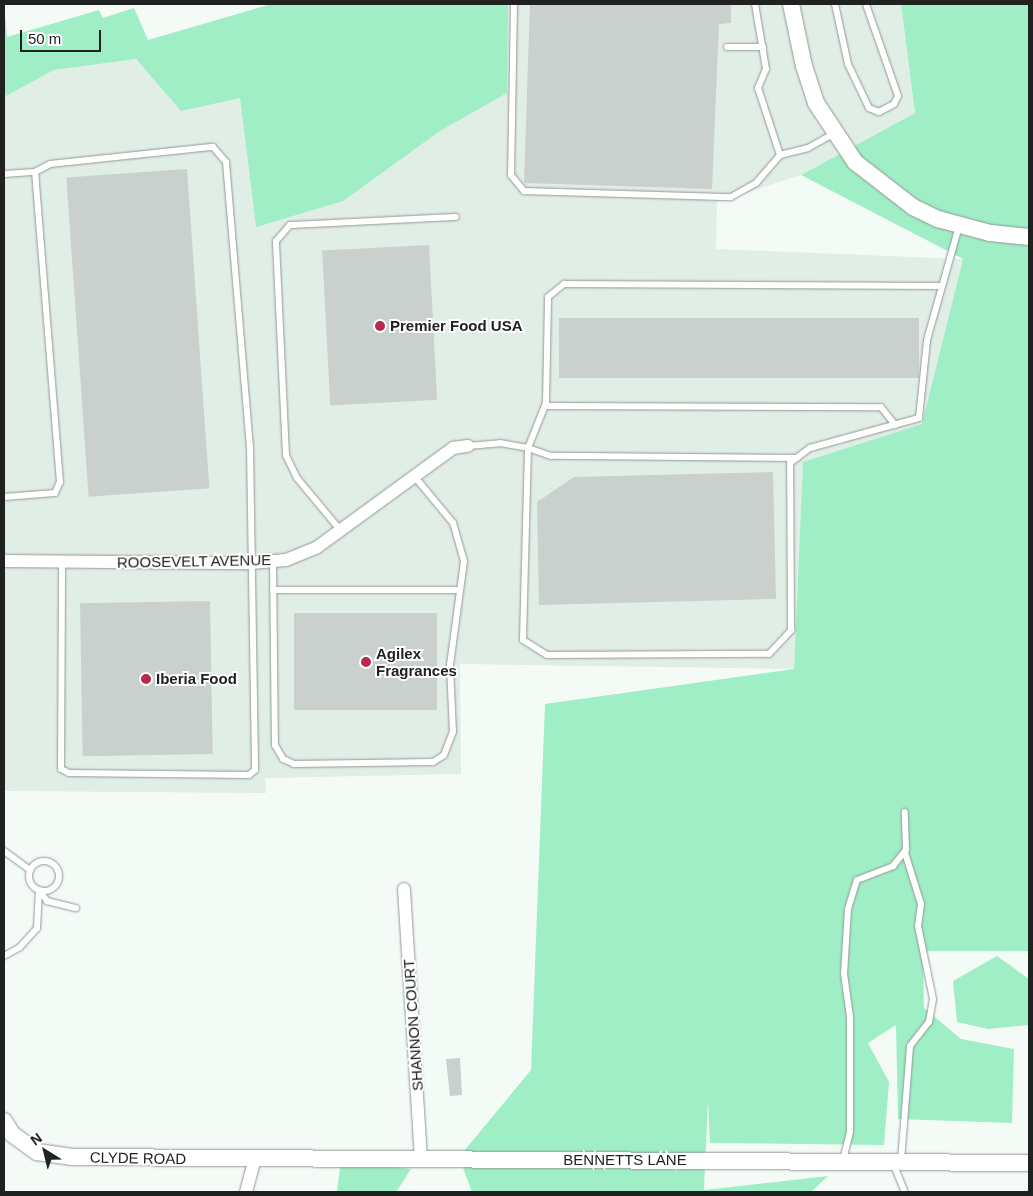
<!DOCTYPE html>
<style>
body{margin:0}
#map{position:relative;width:1033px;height:1196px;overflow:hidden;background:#f4fbf7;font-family:Helvetica,sans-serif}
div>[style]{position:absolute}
.built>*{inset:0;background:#e0eee6}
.green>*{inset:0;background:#9feec6}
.building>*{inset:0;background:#cad0cd;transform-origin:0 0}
.roads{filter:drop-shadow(0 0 1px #929895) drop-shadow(0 0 1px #929895)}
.service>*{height:6px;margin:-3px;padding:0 3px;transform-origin:3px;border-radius:3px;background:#fff}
.service>.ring{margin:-3px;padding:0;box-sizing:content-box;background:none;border:6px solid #fff;border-radius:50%}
.minor>*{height:12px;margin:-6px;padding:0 6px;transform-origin:6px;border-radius:6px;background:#fff}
.tertiary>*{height:16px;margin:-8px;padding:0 8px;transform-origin:8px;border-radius:8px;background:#fff}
.dots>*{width:14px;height:14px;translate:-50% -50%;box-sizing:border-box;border:2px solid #fff;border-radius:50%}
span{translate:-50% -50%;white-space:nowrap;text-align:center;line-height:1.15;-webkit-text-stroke:4px #fff;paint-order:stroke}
.poi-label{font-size:15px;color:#202221;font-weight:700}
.left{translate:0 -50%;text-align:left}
.street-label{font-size:15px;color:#202221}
.frame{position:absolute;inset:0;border:5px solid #202221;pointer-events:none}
.north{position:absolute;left:20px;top:1126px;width:50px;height:50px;-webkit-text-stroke:4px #fff;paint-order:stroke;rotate:324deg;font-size:14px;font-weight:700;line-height:20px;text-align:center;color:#202221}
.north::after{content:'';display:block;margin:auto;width:18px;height:22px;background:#202221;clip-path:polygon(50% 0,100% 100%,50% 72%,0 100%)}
.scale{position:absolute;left:20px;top:30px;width:81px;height:22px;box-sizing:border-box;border:2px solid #202221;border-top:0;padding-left:6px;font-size:15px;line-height:18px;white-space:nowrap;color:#202221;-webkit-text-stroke:4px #fff;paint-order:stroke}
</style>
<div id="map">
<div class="built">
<div style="clip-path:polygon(508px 4px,901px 4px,915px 113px,801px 175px,717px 202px,716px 249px,963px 259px,922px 425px,803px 462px,794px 669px,460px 664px,461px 774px,265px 778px,266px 793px,4px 791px,4px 97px,54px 70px,136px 59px,181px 111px,240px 97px,256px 226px,507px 93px)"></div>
</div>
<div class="green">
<div style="clip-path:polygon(4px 4px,7px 37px,99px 10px,103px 18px,134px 8px,148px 40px,271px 4px,508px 4px,507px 93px,440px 131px,343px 201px,256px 227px,240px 98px,181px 111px,136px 59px,54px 70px,4px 97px)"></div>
<div style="clip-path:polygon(901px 4px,1029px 4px,1029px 951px,923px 951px,924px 1008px,961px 1039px,1014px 1049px,1012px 1123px,898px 1119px,896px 1025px,868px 1043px,889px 1082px,884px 1145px,710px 1143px,708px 1100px,704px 1190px,828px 1176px,811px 1192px,472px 1192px,459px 1157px,531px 1070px,545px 704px,794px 669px,803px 462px,922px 424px,963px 259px,801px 175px,915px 113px)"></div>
<div style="clip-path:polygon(997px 956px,1029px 979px,1029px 1025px,988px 1029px,957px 1022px,953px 981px)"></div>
<div style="clip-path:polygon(341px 1160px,411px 1169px,396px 1192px,337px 1192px)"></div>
</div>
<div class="building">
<div style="clip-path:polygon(530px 4px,731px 4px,731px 23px,719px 24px,712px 189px,524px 183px)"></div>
<div style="left:187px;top:169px;width:320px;height:121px;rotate:86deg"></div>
<div style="left:429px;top:245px;width:155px;height:107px;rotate:87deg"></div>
<div style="left:559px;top:318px;width:360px;height:60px"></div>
<div style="clip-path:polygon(773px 472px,776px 599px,539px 605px,537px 502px,574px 477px)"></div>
<div style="left:210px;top:601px;width:153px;height:130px;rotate:89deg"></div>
<div style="left:437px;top:613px;width:97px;height:143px;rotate:90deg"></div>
<div style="clip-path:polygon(460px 1058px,462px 1095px,450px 1096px,446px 1059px)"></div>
</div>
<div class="roads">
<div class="service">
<div style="left:514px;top:4px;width:171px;rotate:91deg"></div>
<div style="left:511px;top:175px;width:21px;rotate:51deg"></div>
<div style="left:524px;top:191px;width:207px;rotate:1.7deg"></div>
<div style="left:731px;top:197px;width:29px;rotate:-29deg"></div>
<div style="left:756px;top:183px;width:37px;rotate:-49deg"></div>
<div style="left:755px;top:4px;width:66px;rotate:80.4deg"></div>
<div style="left:766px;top:69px;width:21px;rotate:113deg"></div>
<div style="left:758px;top:88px;width:71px;rotate:71.8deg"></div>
<div style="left:780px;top:155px;width:29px;rotate:-14deg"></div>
<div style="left:808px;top:148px;width:29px;rotate:-29deg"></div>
<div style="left:835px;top:4px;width:61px;rotate:77.8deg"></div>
<div style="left:848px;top:64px;width:49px;rotate:64.5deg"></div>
<div style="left:869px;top:108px;width:11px;rotate:22deg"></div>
<div style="left:879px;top:112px;width:17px;rotate:-28deg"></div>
<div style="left:894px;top:104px;width:9px;rotate:-63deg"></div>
<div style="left:898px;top:96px;width:97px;rotate:-109.2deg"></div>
<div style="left:727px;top:47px;width:36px"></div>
<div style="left:4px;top:174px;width:31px;rotate:-4deg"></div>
<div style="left:545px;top:406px;width:336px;rotate:0.2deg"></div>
<div style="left:881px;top:407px;width:23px;rotate:52deg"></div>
<div style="left:468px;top:446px;width:32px;rotate:-5deg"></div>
<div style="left:500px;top:443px;width:28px;rotate:10deg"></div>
<div style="left:528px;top:448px;width:192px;rotate:91.5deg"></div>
<div style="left:523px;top:640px;width:28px;rotate:32deg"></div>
<div style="left:547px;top:655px;width:222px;rotate:-0.3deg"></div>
<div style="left:769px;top:654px;width:33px;rotate:-47deg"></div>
<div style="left:791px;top:630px;width:167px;rotate:-90.3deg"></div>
<div style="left:790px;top:463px;width:25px;rotate:-37deg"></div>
<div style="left:810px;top:448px;width:113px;rotate:-15.4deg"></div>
<div style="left:919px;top:418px;width:78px;rotate:-84.1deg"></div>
<div style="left:927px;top:340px;width:118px;rotate:-74.3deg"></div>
<div style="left:797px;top:458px;width:246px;rotate:-179.5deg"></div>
<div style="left:551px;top:456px;width:24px;rotate:-161deg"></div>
<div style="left:528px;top:448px;width:48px;rotate:-68.2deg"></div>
<div style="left:546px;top:403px;width:106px;rotate:-88.9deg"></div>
<div style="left:548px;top:297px;width:21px;rotate:-39deg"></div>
<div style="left:564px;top:284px;width:377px;rotate:0.3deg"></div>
<div style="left:4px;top:497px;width:51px;rotate:-4.5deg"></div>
<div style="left:55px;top:493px;width:12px;rotate:-66deg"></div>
<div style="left:60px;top:482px;width:311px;rotate:-94.6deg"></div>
<div style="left:35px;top:172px;width:17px;rotate:-28deg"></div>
<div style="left:50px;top:164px;width:164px;rotate:-6deg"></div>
<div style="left:213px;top:147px;width:20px;rotate:49deg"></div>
<div style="left:226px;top:162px;width:286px;rotate:85.2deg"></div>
<div style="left:250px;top:447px;width:323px;rotate:89.1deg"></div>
<div style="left:255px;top:770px;width:8px;rotate:140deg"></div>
<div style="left:249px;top:775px;width:180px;rotate:-179.4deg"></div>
<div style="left:69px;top:773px;width:9px;rotate:-153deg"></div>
<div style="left:61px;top:769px;width:208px;rotate:-89.7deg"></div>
<div style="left:341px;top:531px;width:69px;rotate:-129.7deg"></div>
<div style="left:297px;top:478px;width:25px;rotate:-116deg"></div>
<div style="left:286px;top:455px;width:214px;rotate:-92.7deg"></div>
<div style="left:276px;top:241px;width:21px;rotate:-49deg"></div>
<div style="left:290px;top:225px;width:166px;rotate:-2.8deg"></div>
<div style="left:273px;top:561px;width:184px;rotate:89.4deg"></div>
<div style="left:275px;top:745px;width:16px;rotate:60deg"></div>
<div style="left:283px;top:759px;width:12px;rotate:24deg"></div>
<div style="left:294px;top:764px;width:139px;rotate:-0.8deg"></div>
<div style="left:433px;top:762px;width:13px;rotate:-32deg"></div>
<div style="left:444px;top:755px;width:25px;rotate:-69deg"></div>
<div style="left:453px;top:732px;width:67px;rotate:-92.6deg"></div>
<div style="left:450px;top:665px;width:105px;rotate:-82.3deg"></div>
<div style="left:464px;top:561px;width:40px;rotate:-106deg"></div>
<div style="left:453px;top:523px;width:60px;rotate:-129.6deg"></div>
<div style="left:273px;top:590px;width:187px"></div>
<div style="left:4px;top:851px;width:32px;rotate:36deg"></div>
<div class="ring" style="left:29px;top:861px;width:24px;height:24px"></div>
<div style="left:39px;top:890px;width:14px;rotate:54deg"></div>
<div style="left:47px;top:901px;width:30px;rotate:14deg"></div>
<div style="left:4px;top:956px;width:18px;rotate:-29deg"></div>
<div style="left:20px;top:947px;width:25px;rotate:-48deg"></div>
<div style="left:37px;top:928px;width:38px;rotate:-87deg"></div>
<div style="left:843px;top:1160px;width:29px;rotate:-76deg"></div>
<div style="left:850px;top:1132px;width:115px;rotate:-90deg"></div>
<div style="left:850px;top:1017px;width:43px;rotate:-97.9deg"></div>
<div style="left:844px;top:974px;width:65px;rotate:-86.5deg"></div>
<div style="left:848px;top:909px;width:30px;rotate:-73deg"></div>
<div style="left:857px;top:880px;width:39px;rotate:-21deg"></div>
<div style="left:893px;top:866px;width:21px;rotate:-51deg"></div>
<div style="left:906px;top:850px;width:38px;rotate:-92deg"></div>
<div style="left:901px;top:1161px;width:115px;rotate:-85.5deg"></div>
<div style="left:910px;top:1046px;width:31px;rotate:-52deg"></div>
<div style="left:929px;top:1022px;width:23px;rotate:-80deg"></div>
<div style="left:933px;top:999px;width:75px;rotate:-101.6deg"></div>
<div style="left:918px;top:926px;width:22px;rotate:-82deg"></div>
<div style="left:921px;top:904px;width:53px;rotate:-107.4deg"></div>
<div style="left:893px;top:1163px;width:31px;rotate:68deg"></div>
</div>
<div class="minor">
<div style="left:4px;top:561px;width:247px;rotate:0.5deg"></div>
<div style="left:251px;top:563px;width:35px;rotate:-5deg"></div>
<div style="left:286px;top:560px;width:32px;rotate:-22deg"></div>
<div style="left:316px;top:548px;width:170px;rotate:-36.1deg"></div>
<div style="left:453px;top:448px;width:15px;rotate:-8deg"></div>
<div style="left:404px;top:889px;width:272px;rotate:86.4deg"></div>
<div style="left:246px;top:1192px;width:34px;rotate:-75deg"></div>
</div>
<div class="tertiary">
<div style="left:791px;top:4px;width:63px;rotate:78.2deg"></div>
<div style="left:804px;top:66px;width:39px;rotate:72deg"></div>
<div style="left:816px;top:103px;width:71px;rotate:56.5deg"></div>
<div style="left:855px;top:162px;width:73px;rotate:37.8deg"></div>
<div style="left:913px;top:207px;width:28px;rotate:26deg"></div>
<div style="left:938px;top:219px;width:54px;rotate:15.1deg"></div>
<div style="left:990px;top:233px;width:39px;rotate:6deg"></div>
<div style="left:4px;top:1121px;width:15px;rotate:58deg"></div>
<div style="left:12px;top:1134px;width:31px;rotate:36deg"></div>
<div style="left:37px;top:1152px;width:36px;rotate:8deg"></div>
<div style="left:73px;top:1157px;width:956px;rotate:0.36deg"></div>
</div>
</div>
<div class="dots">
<div style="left:380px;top:326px;background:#b9284e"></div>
<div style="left:366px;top:662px;background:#b9284e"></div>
<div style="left:146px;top:679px;background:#b9284e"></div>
</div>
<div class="poi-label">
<span class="left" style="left:390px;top:326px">Premier Food USA</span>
<span class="left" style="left:376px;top:662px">Agilex<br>Fragrances</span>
<span class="left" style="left:156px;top:679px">Iberia Food</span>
</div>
<div class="street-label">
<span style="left:194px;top:561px;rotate:-1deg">ROOSEVELT AVENUE</span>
<span style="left:413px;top:1025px;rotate:-94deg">SHANNON COURT</span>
<span style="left:138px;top:1158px;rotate:1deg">CLYDE ROAD</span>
<span style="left:625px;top:1160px">BENNETTS LANE</span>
</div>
<div class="frame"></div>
<div class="north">N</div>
<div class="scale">50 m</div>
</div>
